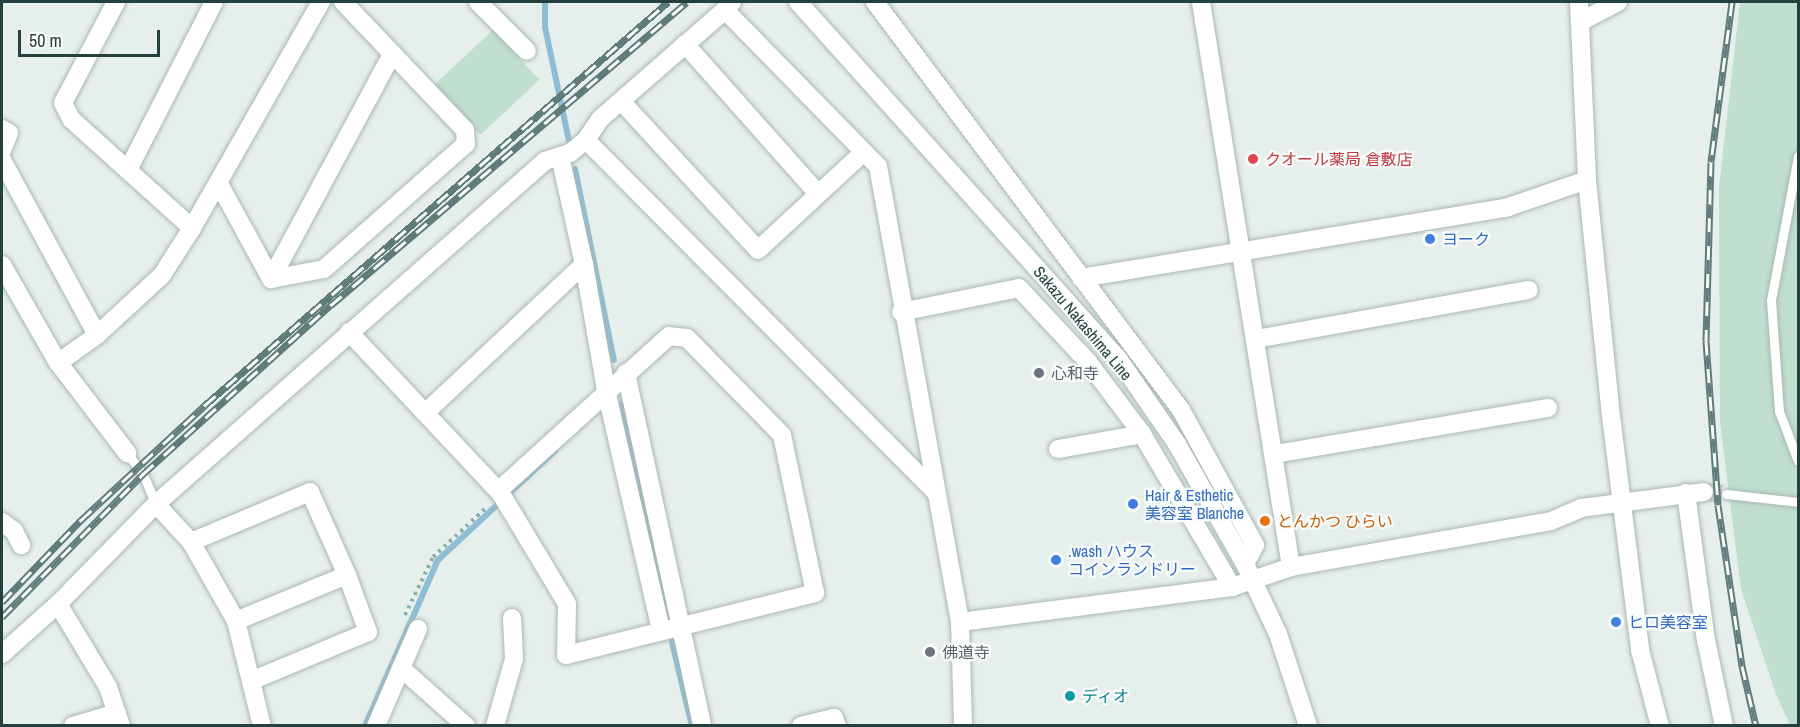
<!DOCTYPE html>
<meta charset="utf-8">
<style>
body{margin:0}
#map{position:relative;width:1800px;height:727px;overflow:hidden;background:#e6efec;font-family:"Archivo Narrow","Noto Sans JP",sans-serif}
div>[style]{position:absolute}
.green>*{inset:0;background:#c0dfce;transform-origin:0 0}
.stream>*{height:6px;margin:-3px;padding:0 3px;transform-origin:3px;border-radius:3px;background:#8fbdd3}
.minor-tunnel>*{height:18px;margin-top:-9px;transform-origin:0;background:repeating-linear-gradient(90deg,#bfccc9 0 18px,transparent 0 27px)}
.path>*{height:4px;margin-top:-2px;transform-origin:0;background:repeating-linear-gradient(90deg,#87b2ac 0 3px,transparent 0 7.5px)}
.roads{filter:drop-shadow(0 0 2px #a8b7b5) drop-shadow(0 0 2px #a8b7b5)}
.service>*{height:9px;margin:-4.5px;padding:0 4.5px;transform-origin:4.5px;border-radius:4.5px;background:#fff}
.minor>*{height:18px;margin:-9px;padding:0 9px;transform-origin:9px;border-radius:9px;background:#fff}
.secondary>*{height:18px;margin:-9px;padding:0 9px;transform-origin:9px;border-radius:9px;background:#fff}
.rail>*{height:7px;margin-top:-3.5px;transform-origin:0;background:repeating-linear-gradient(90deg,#f7fbfa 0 14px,#607c7a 0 28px);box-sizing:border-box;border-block:2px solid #607c7a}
.dots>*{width:16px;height:16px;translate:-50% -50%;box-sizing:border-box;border:3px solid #f7fbfa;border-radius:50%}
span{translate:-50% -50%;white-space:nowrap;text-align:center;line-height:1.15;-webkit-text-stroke:4.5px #f7fbfa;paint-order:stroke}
.health-label{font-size:16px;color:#be3a42}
.left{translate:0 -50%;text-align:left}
.shop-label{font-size:16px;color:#366cbe}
.street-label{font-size:16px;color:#25413f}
.worship-label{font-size:16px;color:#5b616d}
.food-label{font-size:16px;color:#c56008}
.culture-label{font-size:16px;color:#0d838f}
.frame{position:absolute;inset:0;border:3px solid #25413f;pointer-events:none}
.scale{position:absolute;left:18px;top:30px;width:142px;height:27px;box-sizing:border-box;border:3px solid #25413f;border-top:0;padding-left:8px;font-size:18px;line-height:21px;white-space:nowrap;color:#25413f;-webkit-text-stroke:4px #f7fbfa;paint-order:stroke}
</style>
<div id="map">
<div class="green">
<div style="clip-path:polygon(1740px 2px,1798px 2px,1798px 725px,1790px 725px,1776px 694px,1741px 589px,1720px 423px,1719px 187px)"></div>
<div style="left:493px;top:30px;width:68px;height:81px;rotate:47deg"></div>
</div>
<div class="stream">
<div style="left:545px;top:2px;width:25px;rotate:90deg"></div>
<div style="left:545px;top:27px;width:116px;rotate:78.1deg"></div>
<div style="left:575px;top:169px;width:195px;rotate:78.5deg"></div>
<div style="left:622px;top:404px;width:203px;rotate:78.1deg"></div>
<div style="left:672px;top:642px;width:86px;rotate:76.6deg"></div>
<div style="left:365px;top:726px;width:181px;rotate:-66.3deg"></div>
<div style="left:438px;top:560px;width:160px;rotate:-43deg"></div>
</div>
<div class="minor-tunnel">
<div style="left:1704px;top:492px;width:22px;rotate:5deg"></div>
</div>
<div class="path">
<div style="left:405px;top:615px;width:64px;rotate:-64.2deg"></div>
<div style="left:433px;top:557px;width:75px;rotate:-42.8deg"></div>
</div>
<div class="roads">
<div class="service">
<div style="left:1798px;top:156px;width:147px;rotate:100.6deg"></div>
<div style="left:1771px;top:300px;width:111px;rotate:85.9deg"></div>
<div style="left:1779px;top:411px;width:53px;rotate:69.2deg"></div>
<div style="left:127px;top:453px;width:26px;rotate:53deg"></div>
<div style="left:143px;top:474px;width:33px;rotate:67deg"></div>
<div style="left:1726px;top:494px;width:72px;rotate:6.3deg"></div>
</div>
<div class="minor">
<div style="left:116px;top:2px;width:114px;rotate:117.7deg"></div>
<div style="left:63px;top:103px;width:18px;rotate:63deg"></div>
<div style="left:71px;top:119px;width:163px;rotate:42deg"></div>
<div style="left:192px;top:228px;width:260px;rotate:-60.3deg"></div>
<div style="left:478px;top:2px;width:69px;rotate:45deg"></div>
<div style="left:732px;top:2px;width:11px;rotate:131deg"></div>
<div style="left:725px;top:10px;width:219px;rotate:45.6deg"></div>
<div style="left:878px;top:166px;width:463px;rotate:79.8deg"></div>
<div style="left:960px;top:622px;width:104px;rotate:88.3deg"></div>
<div style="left:875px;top:2px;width:510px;rotate:53.13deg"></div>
<div style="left:1181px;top:410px;width:154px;rotate:61.3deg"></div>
<div style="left:1255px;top:545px;width:21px;rotate:118deg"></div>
<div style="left:1201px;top:2px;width:572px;rotate:80.95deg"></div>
<div style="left:1579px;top:2px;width:178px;rotate:87.4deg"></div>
<div style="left:1587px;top:180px;width:229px;rotate:84.2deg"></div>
<div style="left:1610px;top:408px;width:244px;rotate:82.9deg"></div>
<div style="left:1640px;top:650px;width:79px;rotate:75.3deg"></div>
<div style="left:1580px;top:22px;width:43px;rotate:-27.8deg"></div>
<div style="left:685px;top:44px;width:200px;rotate:48.4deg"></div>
<div style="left:621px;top:101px;width:202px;rotate:47.4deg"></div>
<div style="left:758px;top:250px;width:144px;rotate:-42.8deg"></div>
<div style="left:2px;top:129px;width:8px;rotate:30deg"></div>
<div style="left:9px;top:133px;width:18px;rotate:112deg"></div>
<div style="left:586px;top:140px;width:495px;rotate:45.2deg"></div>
<div style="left:560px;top:156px;width:111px;rotate:77.5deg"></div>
<div style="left:584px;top:264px;width:128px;rotate:80.1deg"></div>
<div style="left:606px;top:390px;width:247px;rotate:77.1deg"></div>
<div style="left:2px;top:160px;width:199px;rotate:61.5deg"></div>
<div style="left:97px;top:335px;width:88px;rotate:-42.7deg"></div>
<div style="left:162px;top:275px;width:56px;rotate:-57.4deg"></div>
<div style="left:128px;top:170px;width:189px;rotate:-62.9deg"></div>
<div style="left:218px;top:182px;width:111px;rotate:61.3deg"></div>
<div style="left:271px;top:279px;width:54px;rotate:-10.7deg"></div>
<div style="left:324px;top:269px;width:189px;rotate:-41.4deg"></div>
<div style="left:466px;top:144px;width:14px;rotate:-94deg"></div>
<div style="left:465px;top:130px;width:177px;rotate:-133.6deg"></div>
<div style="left:2px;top:265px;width:111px;rotate:60.2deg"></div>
<div style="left:57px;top:361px;width:116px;rotate:52.7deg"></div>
<div style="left:1081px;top:278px;width:433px;rotate:-9.4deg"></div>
<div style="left:1508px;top:207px;width:83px;rotate:-18.9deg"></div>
<div style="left:271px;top:279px;width:255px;rotate:-61.7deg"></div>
<div style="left:901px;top:312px;width:120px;rotate:-11.5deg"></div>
<div style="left:1019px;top:288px;width:101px;rotate:47deg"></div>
<div style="left:1088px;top:362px;width:90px;rotate:53.1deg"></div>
<div style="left:1142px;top:434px;width:178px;rotate:59.5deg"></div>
<div style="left:349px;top:332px;width:222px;rotate:46.8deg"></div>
<div style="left:501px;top:494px;width:128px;rotate:59deg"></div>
<div style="left:567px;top:604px;width:51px;rotate:91.1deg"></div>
<div style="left:566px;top:655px;width:257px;rotate:-14deg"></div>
<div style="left:815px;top:593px;width:161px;rotate:-101.8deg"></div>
<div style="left:782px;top:435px;width:136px;rotate:-134.4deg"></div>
<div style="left:687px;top:338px;width:18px;rotate:-174deg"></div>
<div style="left:669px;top:336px;width:229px;rotate:137.8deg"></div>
<div style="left:1256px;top:339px;width:277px;rotate:-10.2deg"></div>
<div style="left:58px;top:363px;width:48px;rotate:-35.7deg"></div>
<div style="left:626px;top:373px;width:361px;rotate:77.8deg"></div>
<div style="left:425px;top:413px;width:218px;rotate:-43.1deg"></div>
<div style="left:1058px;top:449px;width:85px;rotate:-10.1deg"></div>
<div style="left:1275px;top:454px;width:277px;rotate:-9.6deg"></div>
<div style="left:1686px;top:493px;width:148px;rotate:82.3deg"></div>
<div style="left:1706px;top:640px;width:88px;rotate:78.2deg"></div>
<div style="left:156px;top:504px;width:52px;rotate:47.4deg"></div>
<div style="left:191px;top:542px;width:91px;rotate:60.3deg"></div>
<div style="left:236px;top:621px;width:108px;rotate:76.1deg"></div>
<div style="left:2px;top:522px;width:15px;rotate:37deg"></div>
<div style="left:14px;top:531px;width:16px;rotate:63deg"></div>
<div style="left:191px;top:542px;width:129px;rotate:-22.8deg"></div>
<div style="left:310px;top:492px;width:91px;rotate:66deg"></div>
<div style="left:347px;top:575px;width:120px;rotate:157.5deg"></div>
<div style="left:58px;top:604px;width:97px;rotate:58.9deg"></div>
<div style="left:108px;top:687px;width:41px;rotate:71.6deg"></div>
<div style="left:960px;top:622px;width:274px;rotate:-7.3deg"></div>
<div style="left:1232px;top:587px;width:62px;rotate:-18.7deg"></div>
<div style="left:1291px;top:567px;width:264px;rotate:-10deg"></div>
<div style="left:1551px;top:521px;width:33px;rotate:-23deg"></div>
<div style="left:1581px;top:508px;width:124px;rotate:-7.4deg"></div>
<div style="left:2px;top:654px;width:75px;rotate:-41.8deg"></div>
<div style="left:58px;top:604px;width:140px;rotate:-45.6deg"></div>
<div style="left:156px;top:504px;width:519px;rotate:-41.4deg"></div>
<div style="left:545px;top:161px;width:26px;rotate:-18deg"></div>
<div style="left:570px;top:153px;width:21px;rotate:-39deg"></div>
<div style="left:586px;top:140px;width:25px;rotate:-56deg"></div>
<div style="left:600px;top:119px;width:166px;rotate:-41.1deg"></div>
<div style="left:401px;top:668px;width:87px;rotate:41.7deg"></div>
<div style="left:251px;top:681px;width:127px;rotate:-22.7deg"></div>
<div style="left:368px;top:632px;width:61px;rotate:-110.2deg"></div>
<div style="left:73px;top:726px;width:46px;rotate:-16.5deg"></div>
<div style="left:376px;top:726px;width:106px;rotate:-66.6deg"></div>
<div style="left:495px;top:726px;width:70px;rotate:-74.2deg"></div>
<div style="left:514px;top:659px;width:41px;rotate:-92.8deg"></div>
<div style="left:801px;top:726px;width:34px;rotate:-14deg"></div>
<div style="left:834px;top:718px;width:9px;rotate:69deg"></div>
</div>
<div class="secondary">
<div style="left:798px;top:2px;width:477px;rotate:48.1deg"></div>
<div style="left:1117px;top:357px;width:106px;rotate:55.4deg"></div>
<div style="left:1177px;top:444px;width:138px;rotate:60.5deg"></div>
<div style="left:1245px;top:564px;width:77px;rotate:64.8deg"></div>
<div style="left:1278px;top:634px;width:97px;rotate:71.9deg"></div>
</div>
</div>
<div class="rail">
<div style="left:1732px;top:2px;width:161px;rotate:97.5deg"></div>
<div style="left:1711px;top:162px;width:179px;rotate:91.6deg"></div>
<div style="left:1706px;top:341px;width:164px;rotate:85.8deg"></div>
<div style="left:1718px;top:505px;width:163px;rotate:81.5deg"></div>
<div style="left:1742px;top:666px;width:62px;rotate:76.9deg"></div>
<div style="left:2px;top:602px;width:114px;rotate:-46.1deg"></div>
<div style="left:81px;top:520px;width:169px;rotate:-42.8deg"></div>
<div style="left:205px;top:405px;width:614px;rotate:-41.04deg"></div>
<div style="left:2px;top:617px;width:201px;rotate:-45.4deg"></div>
<div style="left:143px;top:474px;width:253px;rotate:-42deg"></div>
<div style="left:331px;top:305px;width:467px;rotate:-40.4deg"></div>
</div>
<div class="dots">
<div style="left:1253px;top:159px;background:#e0444e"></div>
<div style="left:1430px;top:239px;background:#3f7fe0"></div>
<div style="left:1039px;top:373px;background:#6b7280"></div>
<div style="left:1133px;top:504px;background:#3f7fe0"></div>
<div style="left:1265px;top:521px;background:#e8710a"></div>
<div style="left:1056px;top:560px;background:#3f7fe0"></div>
<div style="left:1616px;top:622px;background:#3f7fe0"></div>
<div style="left:930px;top:652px;background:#6b7280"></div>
<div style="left:1070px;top:696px;background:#0f9aa8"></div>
</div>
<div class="health-label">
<span class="left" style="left:1265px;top:159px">クオール薬局 倉敷店</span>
</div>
<div class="shop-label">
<span class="left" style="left:1442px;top:239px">ヨーク</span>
<span class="left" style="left:1145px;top:504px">Hair &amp; Esthetic<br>美容室 Blanche</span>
<span class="left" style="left:1068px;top:560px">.wash ハウス<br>コインランドリー</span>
<span class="left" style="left:1628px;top:622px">ヒロ美容室</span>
</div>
<div class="street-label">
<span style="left:1083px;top:323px;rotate:50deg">Sakazu Nakashima Line</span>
</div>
<div class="worship-label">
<span class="left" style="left:1051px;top:373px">心和寺</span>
<span class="left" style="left:942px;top:652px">佛道寺</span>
</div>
<div class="food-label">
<span class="left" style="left:1277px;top:521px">とんかつ ひらい</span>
</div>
<div class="culture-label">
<span class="left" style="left:1082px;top:696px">ディオ</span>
</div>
<div class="frame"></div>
<div class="scale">50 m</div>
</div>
